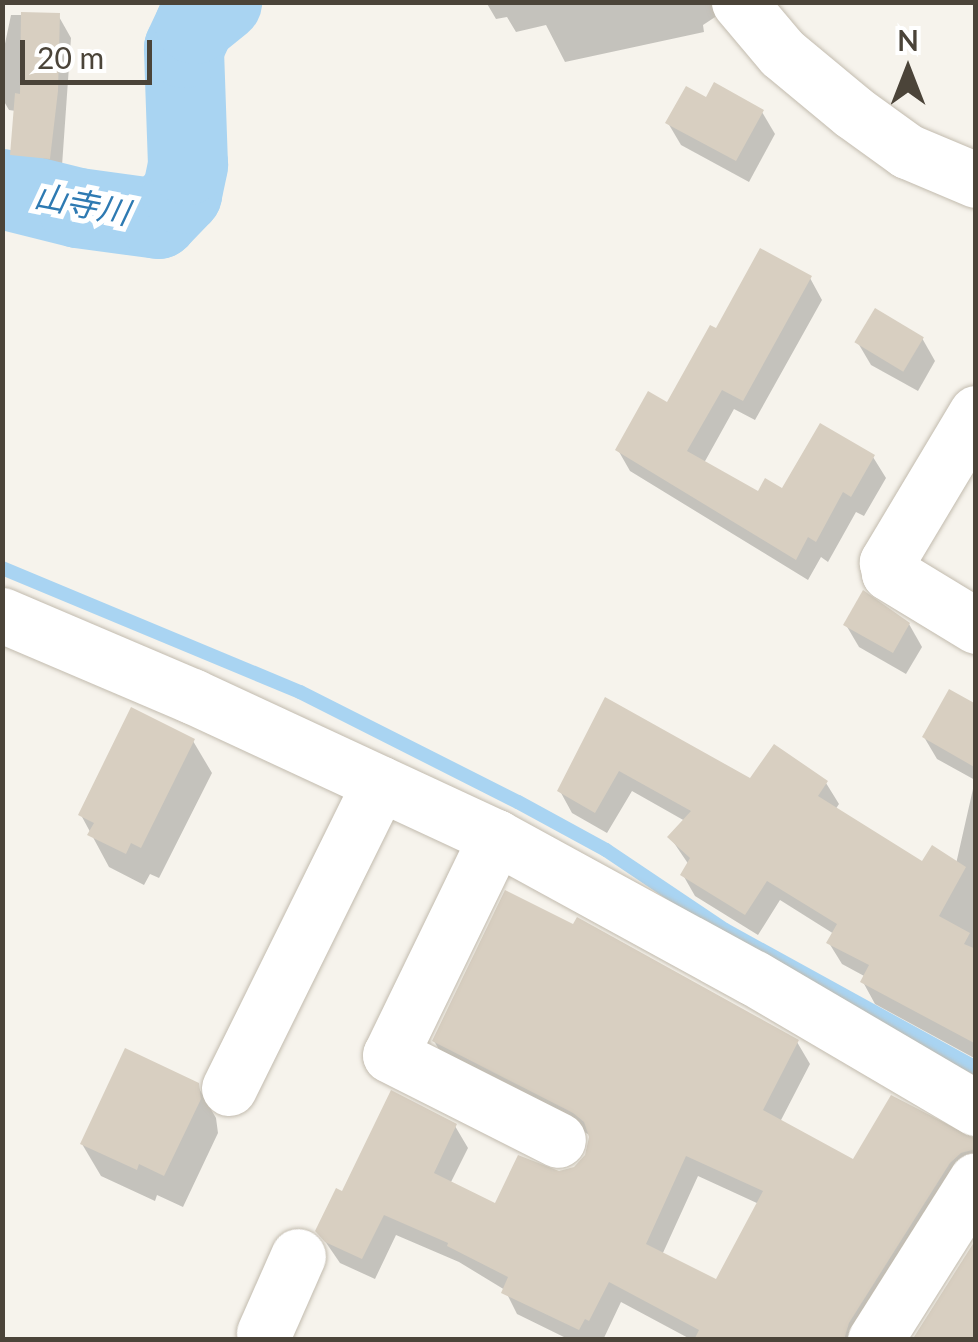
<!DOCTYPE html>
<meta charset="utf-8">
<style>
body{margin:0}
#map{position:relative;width:978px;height:1342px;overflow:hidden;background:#f6f3ec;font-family:Lato,"Noto Sans JP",sans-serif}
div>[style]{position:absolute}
.shadow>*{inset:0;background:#0003}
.stream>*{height:14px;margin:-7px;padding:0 7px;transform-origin:7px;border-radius:7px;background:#a9d4f2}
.river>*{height:80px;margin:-40px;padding:0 40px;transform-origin:40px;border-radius:40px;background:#a9d4f2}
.building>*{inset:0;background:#d8cfc1;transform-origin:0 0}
.roads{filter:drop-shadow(0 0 2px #c2bbae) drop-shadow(0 0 2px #c2bbae)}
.minor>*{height:55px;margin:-27.5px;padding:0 27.5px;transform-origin:27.5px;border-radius:27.5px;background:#fff}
span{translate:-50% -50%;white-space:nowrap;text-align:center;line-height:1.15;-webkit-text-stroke:10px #fff;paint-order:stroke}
.water-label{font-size:32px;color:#2e7ab2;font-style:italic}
.frame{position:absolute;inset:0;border:5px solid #4b4439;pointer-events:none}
.north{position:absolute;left:858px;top:20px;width:100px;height:100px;-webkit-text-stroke:8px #fff;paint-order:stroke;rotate:0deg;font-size:28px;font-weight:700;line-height:40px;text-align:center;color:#4b4439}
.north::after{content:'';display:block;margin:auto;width:35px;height:45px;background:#4b4439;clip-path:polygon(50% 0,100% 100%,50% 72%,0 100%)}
.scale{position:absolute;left:20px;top:40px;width:132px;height:45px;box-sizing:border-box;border:5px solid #4b4439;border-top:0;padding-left:12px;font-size:30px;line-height:35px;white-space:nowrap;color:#4b4439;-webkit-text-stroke:8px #fff;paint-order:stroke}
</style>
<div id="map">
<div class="shadow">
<div style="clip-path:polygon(486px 2px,738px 2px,703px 25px,704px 32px,565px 62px,546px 25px,516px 32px,507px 17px,496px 19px)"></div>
<div style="clip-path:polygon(11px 15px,58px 15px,71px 38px,61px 180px,25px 177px,12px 154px,16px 111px,9px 110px,2px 98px,2px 58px)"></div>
<div style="clip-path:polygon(707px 100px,762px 112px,775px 134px,749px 182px,681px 145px,668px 123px)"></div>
<div style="clip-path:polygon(810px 278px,822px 300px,755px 420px,734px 409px,704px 463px,759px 495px,783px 491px,873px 457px,886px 478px,864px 516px,856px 512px,828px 562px,821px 557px,808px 580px,630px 471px,618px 450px,668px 405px,717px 331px)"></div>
<div style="clip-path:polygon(922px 338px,935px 361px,918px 391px,871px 365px,858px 343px)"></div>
<div style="clip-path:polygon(909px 624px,922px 647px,906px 674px,859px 647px,846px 625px)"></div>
<div style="clip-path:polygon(606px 700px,751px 781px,826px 783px,839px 804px,835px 810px,923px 864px,956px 864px,975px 780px,937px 759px,924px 737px,976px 707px,976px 1059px,875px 1004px,863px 982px,866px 977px,842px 964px,829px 943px,834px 934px,780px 900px,758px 935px,695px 896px,683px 875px,689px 865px,670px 837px,685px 821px,632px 791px,607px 833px,572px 813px,560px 791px)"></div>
<div style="clip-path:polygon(193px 741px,212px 773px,159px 878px,150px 874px,144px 885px,109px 867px,81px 815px)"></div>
<div style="clip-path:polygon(evenodd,434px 1041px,797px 1042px,810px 1064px,780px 1122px,854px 1162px,976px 1145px,976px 1173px,864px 1340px,692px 1340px,621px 1302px,603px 1340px,570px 1340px,517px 1314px,505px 1290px,459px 1262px,396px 1235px,375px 1279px,340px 1263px,318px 1231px,344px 1195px,455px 1126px,468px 1148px,450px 1184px,497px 1206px,576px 1169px,588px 1156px,592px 1137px,588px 1134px,447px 1063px,434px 1041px,698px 1176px,759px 1204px,717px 1283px,662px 1255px,698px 1176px)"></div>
<div style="clip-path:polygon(197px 1085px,216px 1118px,218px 1133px,183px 1207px,157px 1195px,155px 1201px,101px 1176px,82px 1144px)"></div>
</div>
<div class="stream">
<div style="left:2px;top:568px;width:323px;rotate:22.6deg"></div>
<div style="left:300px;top:692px;width:244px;rotate:26.8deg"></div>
<div style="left:518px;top:802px;width:100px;rotate:28.6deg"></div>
<div style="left:606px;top:850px;width:143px;rotate:33.9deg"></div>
<div style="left:725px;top:930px;width:286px;rotate:28.8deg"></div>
</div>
<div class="river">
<div style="left:2px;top:189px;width:78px;rotate:14deg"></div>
<div style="left:78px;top:208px;width:81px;rotate:7.8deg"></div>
<div style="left:158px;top:219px;width:35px;rotate:-46deg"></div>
<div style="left:182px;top:194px;width:30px;rotate:-78deg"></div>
<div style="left:188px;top:165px;width:117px;rotate:-92deg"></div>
<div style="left:184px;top:48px;width:26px;rotate:-65deg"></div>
<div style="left:195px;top:24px;width:35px;rotate:-39deg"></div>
</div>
<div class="building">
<div style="clip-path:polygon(21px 12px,60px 13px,58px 91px,50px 159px,10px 155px,15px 93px,20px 94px)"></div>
<div style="clip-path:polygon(714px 82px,764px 110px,736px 161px,665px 123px,686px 86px,706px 97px)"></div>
<div style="clip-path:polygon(760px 248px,812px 276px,743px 401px,722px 390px,687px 451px,758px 491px,765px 478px,782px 488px,820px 423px,875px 455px,851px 497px,843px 492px,816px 542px,808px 537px,796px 560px,615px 450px,648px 391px,667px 402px,710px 325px,716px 328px)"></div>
<div style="left:875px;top:308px;width:57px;height:40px;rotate:31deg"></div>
<div style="clip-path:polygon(863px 590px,910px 623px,893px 653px,843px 625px)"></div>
<div style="clip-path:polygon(949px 689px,976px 704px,976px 768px,922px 737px)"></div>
<div style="clip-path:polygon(605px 697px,750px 778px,774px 744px,828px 781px,818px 796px,922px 861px,932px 845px,966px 867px,939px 916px,970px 933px,964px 944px,976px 949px,976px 1044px,860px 982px,869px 965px,826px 943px,837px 924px,767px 881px,745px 915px,680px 875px,690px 858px,667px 837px,691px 811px,619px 771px,595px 813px,557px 791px)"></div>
<div style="clip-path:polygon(131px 707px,195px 739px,141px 848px,131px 843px,126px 854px,87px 835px,94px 823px,78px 815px)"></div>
<div style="clip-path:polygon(evenodd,505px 890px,573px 924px,577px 917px,799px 1040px,763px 1110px,853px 1159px,891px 1095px,976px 1139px,976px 1149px,961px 1153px,950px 1163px,849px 1323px,844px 1340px,694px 1340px,699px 1330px,609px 1282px,589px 1321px,585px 1319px,579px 1330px,501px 1293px,508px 1277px,447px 1246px,448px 1243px,384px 1215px,362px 1259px,325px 1242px,315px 1231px,336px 1188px,342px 1191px,391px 1090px,457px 1124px,434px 1173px,495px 1203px,518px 1155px,559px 1171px,574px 1167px,585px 1155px,589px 1137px,584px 1122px,573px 1113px,432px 1041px,505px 890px,686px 1156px,763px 1191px,716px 1279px,646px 1244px,686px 1156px)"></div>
<div style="clip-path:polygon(125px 1048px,199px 1083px,201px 1099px,164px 1176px,139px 1164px,137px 1170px,80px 1144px)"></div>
<div style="clip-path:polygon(976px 1239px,976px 1340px,912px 1340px)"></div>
</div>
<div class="roads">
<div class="minor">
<div style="left:739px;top:2px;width:67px;rotate:49.9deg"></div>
<div style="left:782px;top:53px;width:92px;rotate:39.7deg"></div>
<div style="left:853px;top:112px;width:67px;rotate:35.8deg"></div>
<div style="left:907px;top:151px;width:75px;rotate:22.8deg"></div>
<div style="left:976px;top:413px;width:174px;rotate:120.9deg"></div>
<div style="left:887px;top:562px;width:11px;rotate:80deg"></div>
<div style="left:889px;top:573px;width:102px;rotate:31.3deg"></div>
<div style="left:2px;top:615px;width:207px;rotate:23.1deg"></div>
<div style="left:192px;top:696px;width:335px;rotate:24.9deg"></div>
<div style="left:496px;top:837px;width:294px;rotate:28.7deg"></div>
<div style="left:754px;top:978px;width:257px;rotate:30.4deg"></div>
<div style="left:496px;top:837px;width:242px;rotate:115.9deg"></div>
<div style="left:390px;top:1055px;width:188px;rotate:26.8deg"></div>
<div style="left:229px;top:1088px;width:340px;rotate:-63.7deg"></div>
<div style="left:264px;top:1333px;width:84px;rotate:-66.2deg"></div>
<div style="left:875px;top:1340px;width:189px;rotate:-57.7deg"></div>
</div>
</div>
<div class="water-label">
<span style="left:82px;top:204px;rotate:11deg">山寺川</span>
</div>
<div class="frame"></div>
<div class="north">N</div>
<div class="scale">20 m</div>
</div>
